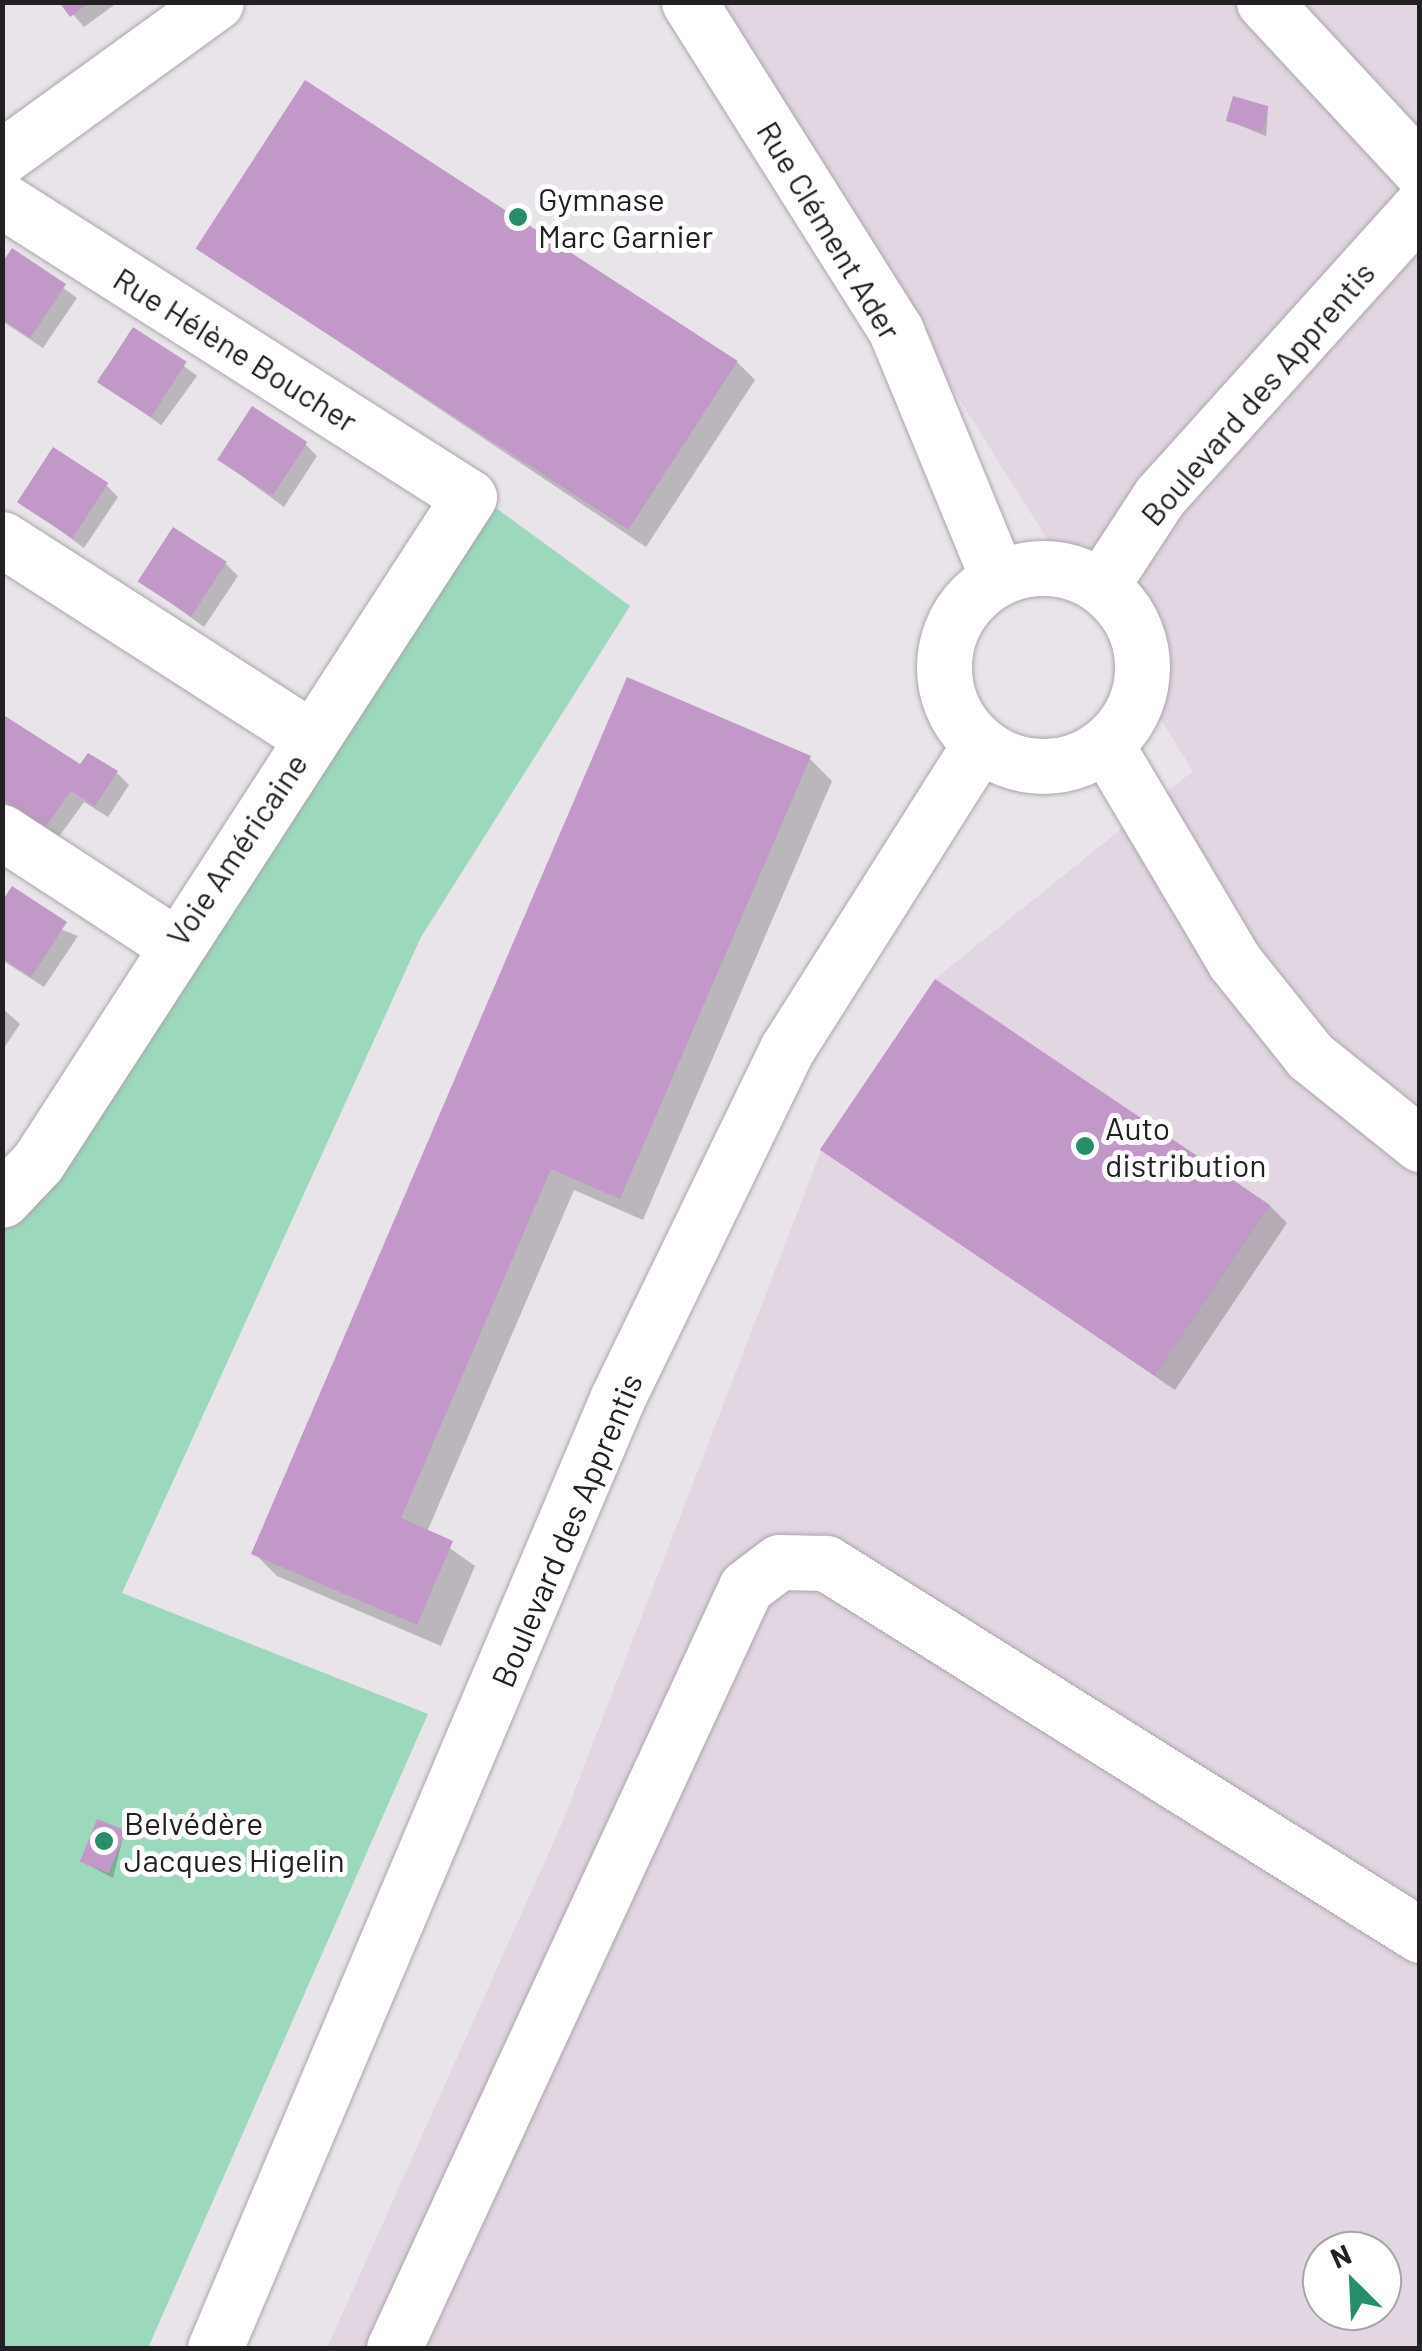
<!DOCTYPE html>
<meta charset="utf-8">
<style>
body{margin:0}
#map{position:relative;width:1422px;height:2351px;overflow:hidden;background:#e9e4ea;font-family:Barlow,sans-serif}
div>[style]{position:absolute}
.built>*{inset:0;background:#e1d6e2}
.green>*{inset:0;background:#9bd8bc}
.shadow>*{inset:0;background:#0003;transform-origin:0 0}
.building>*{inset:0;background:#c298c8;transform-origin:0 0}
.roads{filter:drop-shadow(0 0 2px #aba5ab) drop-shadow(0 0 2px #aba5ab)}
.minor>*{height:55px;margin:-27.5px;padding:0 27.5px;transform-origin:27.5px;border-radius:27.5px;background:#fff}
.major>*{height:55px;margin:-27.5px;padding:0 27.5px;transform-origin:27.5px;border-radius:27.5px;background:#fff}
.major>.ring{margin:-27.5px;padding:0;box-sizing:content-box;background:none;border:55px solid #fff;border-radius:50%}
.dots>*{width:28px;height:28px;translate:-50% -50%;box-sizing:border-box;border:5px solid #fff;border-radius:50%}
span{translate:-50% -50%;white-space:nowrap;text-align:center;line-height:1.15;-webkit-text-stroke:10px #fff;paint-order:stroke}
.poi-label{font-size:32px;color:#222023}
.left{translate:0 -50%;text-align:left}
.street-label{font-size:32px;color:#222023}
.frame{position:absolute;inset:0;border:5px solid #222023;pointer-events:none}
.north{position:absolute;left:1302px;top:2231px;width:100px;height:100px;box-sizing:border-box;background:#fff;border:2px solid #a7a6a7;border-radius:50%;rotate:336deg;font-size:28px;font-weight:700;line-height:40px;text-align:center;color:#222023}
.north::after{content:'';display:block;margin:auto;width:35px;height:45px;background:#288d69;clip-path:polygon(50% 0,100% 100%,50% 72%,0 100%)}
</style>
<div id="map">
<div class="built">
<div style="clip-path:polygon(evenodd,710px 3px,1419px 3px,1419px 2348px,327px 2348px,563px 1821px,821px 1151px,935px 979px,1193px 771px,710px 3px,1322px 2251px,1382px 2251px,1382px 2311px,1322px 2311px,1322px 2251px)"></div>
</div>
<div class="green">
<div style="clip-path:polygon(492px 505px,630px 606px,421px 937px,122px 1593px,428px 1714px,148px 2348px,3px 2348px,3px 1218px)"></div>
</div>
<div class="shadow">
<div style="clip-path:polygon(62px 2px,116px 2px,117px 3px,84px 27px)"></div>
<div style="clip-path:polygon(1268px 108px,1266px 136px,1229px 121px)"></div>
<div style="clip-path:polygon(199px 248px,737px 362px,755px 380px,646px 547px)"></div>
<div style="clip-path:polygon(13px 251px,77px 298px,43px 348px,2px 321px,2px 267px)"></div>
<div style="left:134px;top:330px;width:78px;height:61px;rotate:36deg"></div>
<div style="clip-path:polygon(305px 444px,317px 456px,284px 507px,220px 460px)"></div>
<div style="clip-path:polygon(106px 485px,118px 497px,84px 548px,20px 501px)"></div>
<div style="clip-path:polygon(226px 564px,238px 576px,204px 627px,140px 581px)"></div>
<div style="clip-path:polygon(2px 717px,81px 767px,89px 756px,117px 773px,129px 785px,108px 817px,84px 802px,58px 838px,2px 801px)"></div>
<div style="clip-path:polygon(809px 758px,832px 781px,643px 1220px,574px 1190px,427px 1532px,475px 1566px,441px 1646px,277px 1576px,254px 1553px)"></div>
<div style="clip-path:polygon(2px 906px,78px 936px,44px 987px,2px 960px)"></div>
<div style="clip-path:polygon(2px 1008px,20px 1024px,2px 1051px)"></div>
<div style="clip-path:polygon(824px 1150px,1269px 1205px,1287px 1223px,1175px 1390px)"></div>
<div style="clip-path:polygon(124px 1833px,113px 1878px,81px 1861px)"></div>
</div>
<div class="building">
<div style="clip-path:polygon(59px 2px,90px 2px,70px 17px)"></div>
<div style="left:305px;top:80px;width:516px;height:201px;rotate:33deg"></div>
<div style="left:1233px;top:96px;width:37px;height:26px;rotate:16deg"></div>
<div style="clip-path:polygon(12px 248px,66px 284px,30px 338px,2px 319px,2px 263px)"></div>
<div style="left:133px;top:327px;width:64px;height:66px;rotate:33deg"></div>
<div style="left:252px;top:406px;width:66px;height:64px;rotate:33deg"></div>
<div style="left:53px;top:447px;width:66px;height:66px;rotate:33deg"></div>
<div style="left:173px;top:527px;width:64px;height:65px;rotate:33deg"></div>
<div style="clip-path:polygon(627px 677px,811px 756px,620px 1199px,551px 1169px,401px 1518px,453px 1541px,417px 1625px,251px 1554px)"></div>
<div style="clip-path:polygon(2px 714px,80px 764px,88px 753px,118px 771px,95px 806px,71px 791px,45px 827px,2px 799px)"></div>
<div style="clip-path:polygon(12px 886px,67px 922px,31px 977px,2px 958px,2px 901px)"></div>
<div style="left:935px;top:979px;width:404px;height:206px;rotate:34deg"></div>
<div style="left:97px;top:1819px;width:31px;height:46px;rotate:22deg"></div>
</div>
<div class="roads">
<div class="minor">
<div style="left:689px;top:2px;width:389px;rotate:57.8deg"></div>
<div style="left:896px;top:331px;width:267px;rotate:67.6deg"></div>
<div style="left:1264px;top:2px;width:229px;rotate:47.1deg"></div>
<div style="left:2px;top:157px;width:264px;rotate:-35.9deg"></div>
<div style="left:2px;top:200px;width:553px;rotate:32.46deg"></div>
<div style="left:469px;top:497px;width:792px;rotate:122.95deg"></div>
<div style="left:38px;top:1162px;width:52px;rotate:133.5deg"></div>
<div style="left:2px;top:539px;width:367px;rotate:32.7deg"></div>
<div style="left:1106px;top:745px;width:251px;rotate:59.3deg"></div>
<div style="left:1234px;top:961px;width:122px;rotate:51.3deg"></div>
<div style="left:1310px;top:1056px;width:141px;rotate:38.7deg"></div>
<div style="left:2px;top:832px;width:203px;rotate:33.1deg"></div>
<div style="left:394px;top:2348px;width:838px;rotate:-65.18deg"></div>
<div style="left:746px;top:1587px;width:41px;rotate:-37.1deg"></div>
<div style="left:779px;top:1562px;width:47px;rotate:1.2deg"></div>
<div style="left:826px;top:1563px;width:701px;rotate:32.06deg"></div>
</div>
<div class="major">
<div class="ring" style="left:944px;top:568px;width:143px;height:143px"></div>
<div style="left:1101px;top:586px;width:108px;rotate:-56.8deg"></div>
<div style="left:1160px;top:496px;width:389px;rotate:-48deg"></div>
<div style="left:215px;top:2348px;width:1031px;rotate:-67.04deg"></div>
<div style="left:617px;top:1399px;width:389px;rotate:-64.1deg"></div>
<div style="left:787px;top:1049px;width:361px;rotate:-57.7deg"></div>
</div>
</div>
<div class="dots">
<div style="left:518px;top:217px;background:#288d69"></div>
<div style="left:1085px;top:1146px;background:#288d69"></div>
<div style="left:104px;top:1841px;background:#288d69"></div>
</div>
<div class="poi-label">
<span class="left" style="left:538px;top:217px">Gymnase<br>Marc Garnier</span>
<span class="left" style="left:1105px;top:1146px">Auto<br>distribution</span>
<span class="left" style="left:124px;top:1841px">Belvédère<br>Jacques Higelin</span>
</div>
<div class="street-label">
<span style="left:830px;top:230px;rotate:59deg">Rue Clément Ader</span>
<span style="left:236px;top:349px;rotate:32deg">Rue Hélène Boucher</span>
<span style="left:1257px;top:393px;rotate:-49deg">Boulevard des Apprentis</span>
<span style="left:236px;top:849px;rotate:-56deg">Voie Américaine</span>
<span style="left:566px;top:1530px;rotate:-67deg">Boulevard des Apprentis</span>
</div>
<div class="frame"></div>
<div class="north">N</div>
</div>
